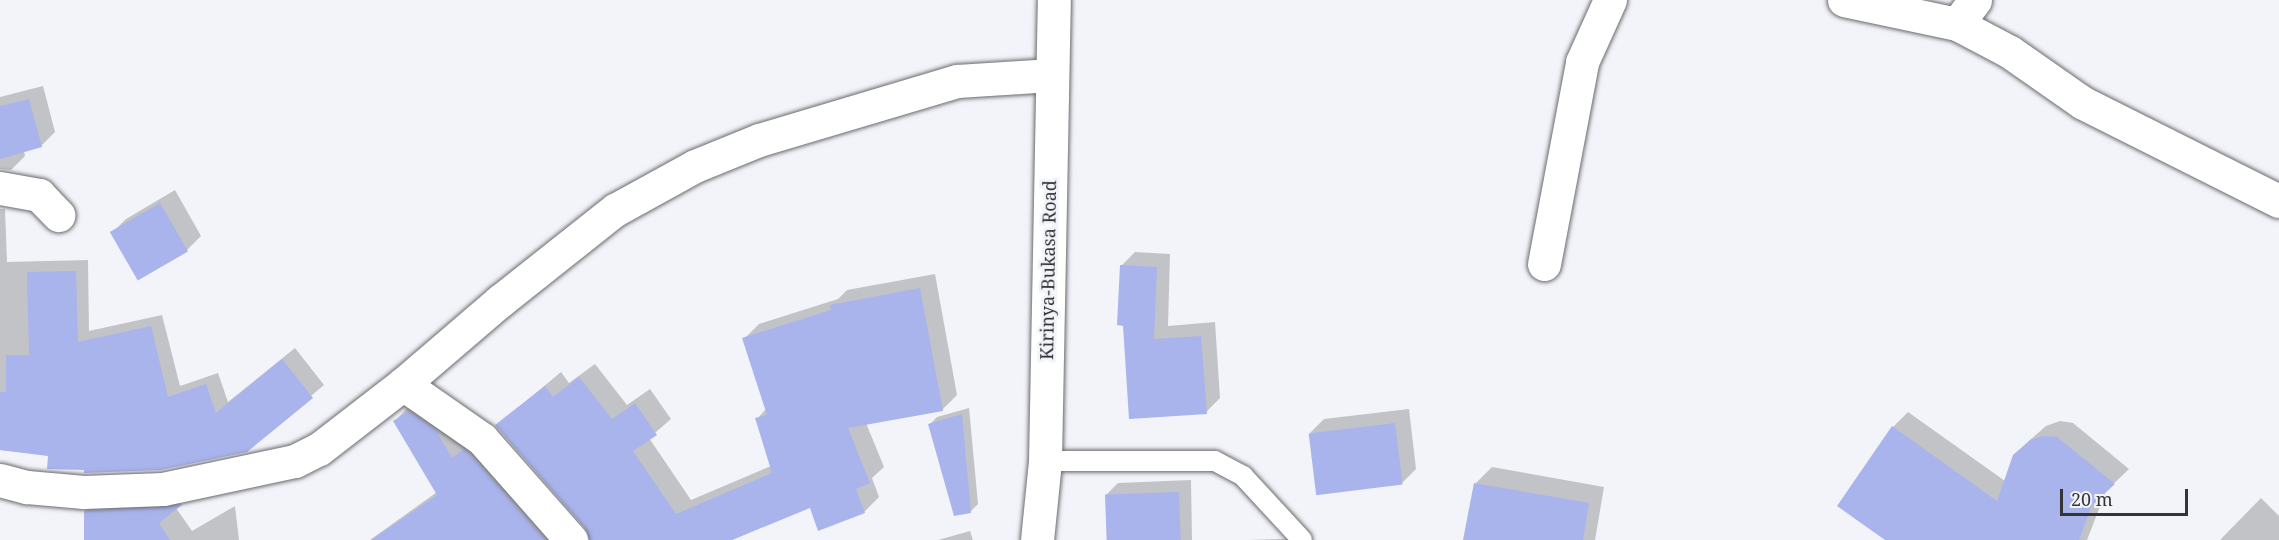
<!DOCTYPE html>
<style>
body{margin:0}
#map{position:relative;width:2279px;height:540px;overflow:hidden;background:#f2f4f9;font-family:"Noto Serif",serif}
div>[style]{position:absolute}
.shadow>*{inset:0;background:#0003}
.building>*{inset:0;background:#a9b4ec;transform-origin:0 0}
.roads{filter:drop-shadow(0 0 2px #6a6b70) drop-shadow(0 0 2px #6a6b70)}
.service>*{height:20px;margin:-10px;padding:0 10px;transform-origin:10px;border-radius:10px;background:#fff}
.minor>*{height:33px;margin:-16.5px;padding:0 16.5px;transform-origin:16.5px;border-radius:16.5px;background:#fff}
span{translate:-50% -50%;white-space:nowrap;text-align:center;line-height:1.15;-webkit-text-stroke:6px #f2f4f9;paint-order:stroke}
.street-label{font-size:18px;color:#343537}
.scale{position:absolute;left:2060px;top:489px;width:128px;height:27px;box-sizing:border-box;border:3px solid #343537;border-top:0;padding-left:8px;font-size:18px;line-height:21px;white-space:nowrap;color:#343537;-webkit-text-stroke:4px #f2f4f9;paint-order:stroke}
</style>
<div id="map">
<div class="shadow">
<div style="clip-path:polygon(43px 86px,55px 132px,41px 146px,24px 151px,25px 156px,11px 170px,0 169px,0 97px)"></div>
<div style="clip-path:polygon(175px 190px,201px 236px,187px 250px,112px 233px,126px 219px)"></div>
<div style="clip-path:polygon(0 209px,5px 209px,7px 262px,88px 260px,89px 331px,162px 315px,180px 386px,218px 373px,228px 402px,295px 348px,324px 385px,246px 451px,85px 468px,49px 455px,0 450px)"></div>
<div style="clip-path:polygon(1135px 252px,1170px 254px,1168px 326px,1215px 322px,1220px 398px,1206px 412px,1131px 417px,1121px 266px)"></div>
<div style="clip-path:polygon(935px 274px,957px 395px,942px 410px,866px 423px,884px 467px,872px 478px,879px 497px,864px 512px,819px 529px,811px 506px,732px 540px,589px 540px,587px 527px,497px 425px,561px 372px,569px 383px,595px 364px,627px 405px,650px 389px,671px 419px,649px 438px,691px 500px,771px 466px,757px 419px,766px 409px,744px 339px,759px 324px,838px 299px,847px 290px)"></div>
<div style="clip-path:polygon(409px 406px,450px 415px,578px 540px,370px 540px,437px 492px,395px 421px)"></div>
<div style="clip-path:polygon(969px 408px,978px 504px,970px 512px,930px 424px,937px 417px)"></div>
<div style="clip-path:polygon(1409px 409px,1416px 469px,1402px 483px,1310px 433px,1324px 419px)"></div>
<div style="clip-path:polygon(1908px 412px,2005px 481px,2030px 440px,2046px 426px,2060px 421px,2073px 423px,2129px 469px,2106px 491px,2087px 540px,1887px 540px,1839px 505px,1893px 427px)"></div>
<div style="clip-path:polygon(1492px 467px,1604px 487px,1595px 540px,1465px 540px,1475px 484px)"></div>
<div style="clip-path:polygon(1191px 480px,1192px 540px,1107px 540px,1106px 495px,1118px 483px)"></div>
<div style="clip-path:polygon(197px 488px,176px 508px,192px 531px,235px 506px,239px 540px,86px 540px,85px 511px,102px 495px)"></div>
<div style="clip-path:polygon(2261px 498px,2279px 516px,2279px 540px,2220px 540px)"></div>
<div style="clip-path:polygon(970px 531px,973px 540px,938px 540px)"></div>
<div style="clip-path:polygon(1311px 538px,1311px 540px,1248px 540px)"></div>
</div>
<div class="building">
<div style="clip-path:polygon(29px 99px,42px 147px,0 159px,0 106px)"></div>
<div style="left:160px;top:203px;width:56px;height:58px;rotate:60deg"></div>
<div style="clip-path:polygon(1120px 265px,1157px 267px,1154px 339px,1201px 336px,1207px 414px,1129px 419px,1123px 326px,1117px 325px)"></div>
<div style="clip-path:polygon(76px 271px,78px 342px,151px 326px,168px 397px,206px 384px,216px 413px,282px 359px,313px 398px,247px 452px,161px 470px,84px 473px,84px 470px,47px 469px,48px 456px,0 450px,0 392px,6px 392px,6px 355px,29px 355px,27px 272px)"></div>
<div style="clip-path:polygon(920px 288px,943px 411px,848px 428px,870px 483px,856px 489px,865px 513px,818px 531px,810px 508px,732px 540px,589px 540px,585px 528px,495px 425px,545px 386px,553px 397px,579px 377px,612px 419px,635px 403px,657px 435px,633px 451px,676px 514px,772px 473px,755px 418px,767px 415px,742px 338px,831px 310px,830px 305px)"></div>
<div style="clip-path:polygon(409px 411px,435px 429px,452px 458px,464px 449px,469px 453px,546px 540px,371px 540px,437px 495px,393px 421px)"></div>
<div style="clip-path:polygon(962px 414px,971px 513px,954px 516px,928px 424px)"></div>
<div style="left:1395px;top:423px;width:62px;height:87px;rotate:83deg"></div>
<div style="clip-path:polygon(1892px 426px,1997px 501px,2013px 455px,2030px 440px,2043px 436px,2057px 437px,2115px 484px,2092px 505px,2079px 540px,1885px 540px,1837px 506px)"></div>
<div style="clip-path:polygon(1474px 483px,1589px 503px,1583px 540px,1463px 540px)"></div>
<div style="left:1179px;top:492px;width:48px;height:74px;rotate:88deg"></div>
<div style="clip-path:polygon(183px 504px,159px 523px,170px 540px,84px 540px,84px 511px)"></div>
</div>
<div class="roads">
<div class="service">
<div style="left:1045px;top:461px;width:170px"></div>
<div style="left:1215px;top:461px;width:32px;rotate:28deg"></div>
<div style="left:1243px;top:476px;width:87px;rotate:47.3deg"></div>
</div>
<div class="minor">
<div style="left:1844px;top:0;width:116px;rotate:12deg"></div>
<div style="left:1957px;top:24px;width:60px;rotate:27.8deg"></div>
<div style="left:2010px;top:52px;width:89px;rotate:34.9deg"></div>
<div style="left:2083px;top:103px;width:219px;rotate:26.6deg"></div>
<div style="left:1957px;top:24px;width:30px;rotate:-53deg"></div>
<div style="left:0;top:188px;width:40px;rotate:10deg"></div>
<div style="left:39px;top:195px;width:28px;rotate:46deg"></div>
<div style="left:1544px;top:264px;width:206px;rotate:-79.3deg"></div>
<div style="left:1582px;top:62px;width:68px;rotate:-65.7deg"></div>
<div style="left:403px;top:384px;width:96px;rotate:34.8deg"></div>
<div style="left:482px;top:439px;width:135px;rotate:48.6deg"></div>
<div style="left:0;top:480px;width:28px;rotate:15deg"></div>
<div style="left:27px;top:487px;width:57px;rotate:5deg"></div>
<div style="left:84px;top:492px;width:79px;rotate:-2.2deg"></div>
<div style="left:163px;top:489px;width:135px;rotate:-12deg"></div>
<div style="left:295px;top:461px;width:27px;rotate:-27deg"></div>
<div style="left:319px;top:449px;width:106px;rotate:-37.7deg"></div>
<div style="left:403px;top:384px;width:128px;rotate:-40.6deg"></div>
<div style="left:500px;top:301px;width:147px;rotate:-38.4deg"></div>
<div style="left:615px;top:210px;width:91px;rotate:-28.8deg"></div>
<div style="left:695px;top:166px;width:69px;rotate:-22.1deg"></div>
<div style="left:759px;top:140px;width:207px;rotate:-16.6deg"></div>
<div style="left:957px;top:81px;width:95px;rotate:-3.6deg"></div>
<div style="left:1037px;top:540px;width:79px;rotate:-84.2deg"></div>
<div style="left:1045px;top:461px;width:461px;rotate:-88.9deg"></div>
</div>
</div>
<div class="street-label">
<span style="left:1048px;top:270px;rotate:-89deg">Kirinya-Bukasa Road</span>
</div>
<div class="scale">20 m</div>
</div>
